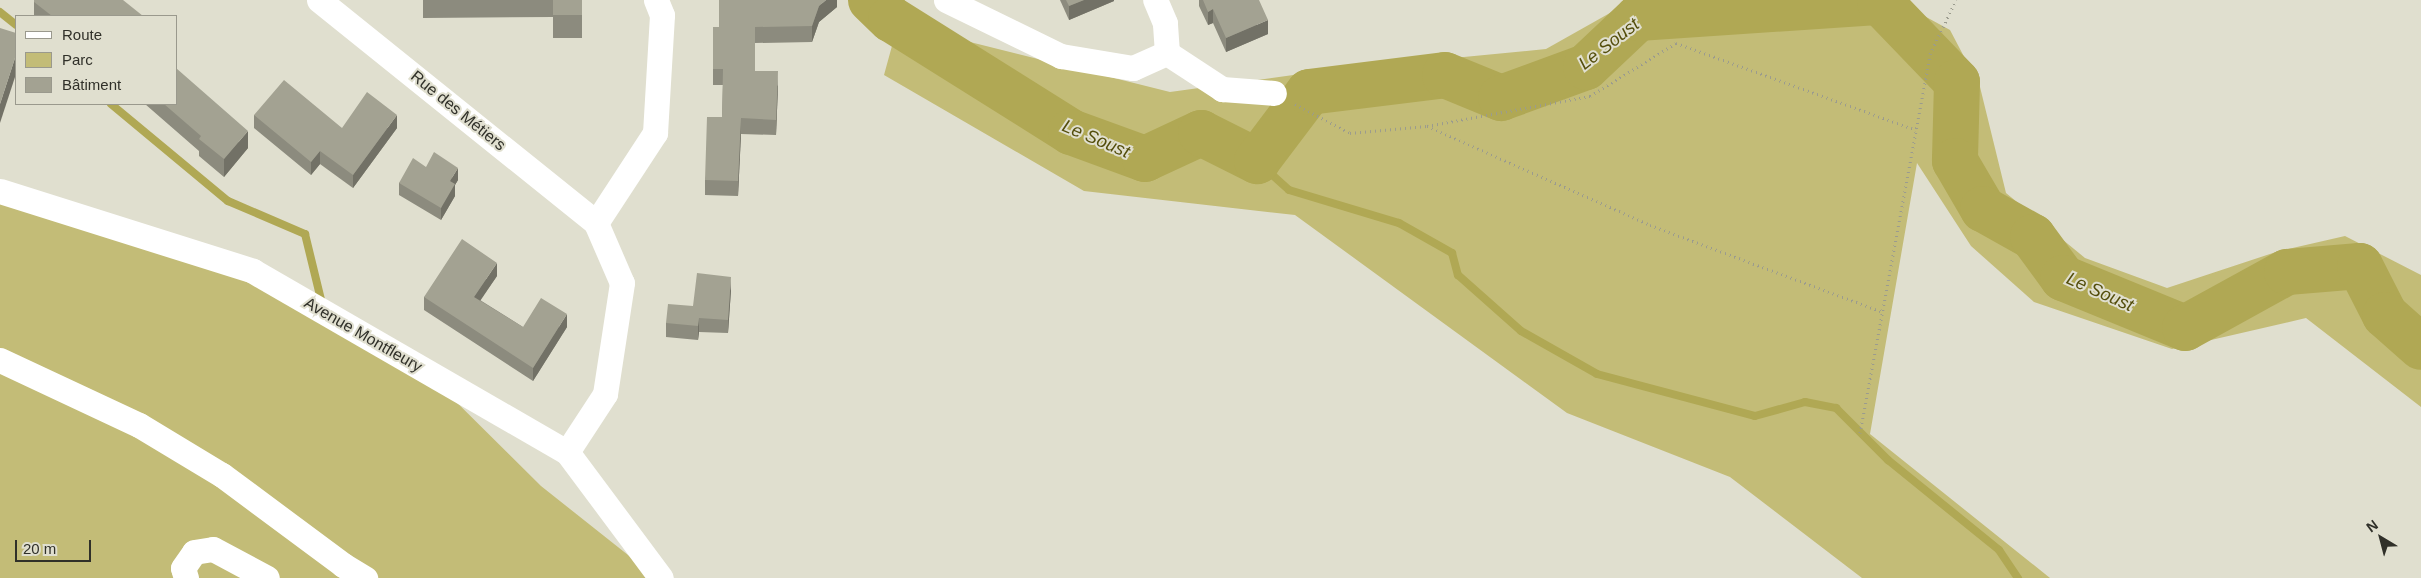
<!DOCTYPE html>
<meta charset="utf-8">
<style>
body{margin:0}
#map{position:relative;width:2421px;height:578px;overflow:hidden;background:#e0dfcf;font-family:Arial,sans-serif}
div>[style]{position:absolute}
.green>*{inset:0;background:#c3bc77}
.stream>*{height:8px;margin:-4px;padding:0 4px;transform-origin:4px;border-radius:4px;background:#b0a854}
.river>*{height:46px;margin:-23px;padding:0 23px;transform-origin:23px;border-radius:23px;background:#b0a854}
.path>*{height:3px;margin-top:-1.5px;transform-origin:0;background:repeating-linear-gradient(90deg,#9b9b8e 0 1px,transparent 0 5px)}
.minor>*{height:25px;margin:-12.5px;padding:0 12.5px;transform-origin:12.5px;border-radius:12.5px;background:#fff}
.wall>*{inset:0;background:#8c8b7e}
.shaded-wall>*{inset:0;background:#727166}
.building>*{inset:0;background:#a3a292;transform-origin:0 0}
span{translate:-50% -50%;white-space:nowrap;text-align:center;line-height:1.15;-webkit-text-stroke:4px #e0dfcf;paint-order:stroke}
.street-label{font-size:16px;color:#303029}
.water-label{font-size:18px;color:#544e0c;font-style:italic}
.legend{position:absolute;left:15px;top:15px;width:162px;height:90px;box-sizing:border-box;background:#e0dfcf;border:1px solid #9a998d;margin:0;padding:6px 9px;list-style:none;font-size:15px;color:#303029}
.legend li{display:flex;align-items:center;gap:10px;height:25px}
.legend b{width:25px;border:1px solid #9a998d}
.north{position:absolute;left:2356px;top:513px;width:50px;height:50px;-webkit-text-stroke:4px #e0dfcf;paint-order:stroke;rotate:323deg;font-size:14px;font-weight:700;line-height:20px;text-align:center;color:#303029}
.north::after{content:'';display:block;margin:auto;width:18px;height:22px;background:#303029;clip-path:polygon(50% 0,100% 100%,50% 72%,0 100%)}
.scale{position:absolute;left:15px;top:540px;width:76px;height:22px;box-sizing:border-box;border:2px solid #303029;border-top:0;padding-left:6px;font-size:15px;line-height:18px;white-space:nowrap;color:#303029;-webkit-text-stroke:4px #e0dfcf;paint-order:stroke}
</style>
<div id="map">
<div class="green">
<div style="clip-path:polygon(1633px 0,1895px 0,1950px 30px,1980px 87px,2006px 193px,2085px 258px,2167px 288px,2279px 251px,2345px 236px,2421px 275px,2421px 407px,2306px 318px,2172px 349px,2034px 302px,1971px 246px,1917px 163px,1870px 434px,2050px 578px,1862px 578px,1730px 477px,1567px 413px,1295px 215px,1084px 191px,884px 75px,898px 24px,1170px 92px,1329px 70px,1546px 49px)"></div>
<div style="clip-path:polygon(0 201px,255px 277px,419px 365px,541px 486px,657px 578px,0 578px)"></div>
</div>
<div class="stream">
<div style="left:0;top:12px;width:21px;rotate:39deg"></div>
<div style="left:111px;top:104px;width:152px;rotate:39.7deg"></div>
<div style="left:228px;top:201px;width:84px;rotate:23.2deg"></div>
<div style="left:305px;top:234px;width:72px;rotate:76.3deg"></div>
<div style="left:1257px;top:161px;width:43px;rotate:42.2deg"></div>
<div style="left:1289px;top:190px;width:115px;rotate:16.7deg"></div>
<div style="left:1399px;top:223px;width:61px;rotate:29.5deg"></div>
<div style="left:1452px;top:253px;width:23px;rotate:75deg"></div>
<div style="left:1458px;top:275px;width:84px;rotate:41.6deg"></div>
<div style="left:1521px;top:331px;width:87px;rotate:29.5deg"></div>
<div style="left:1597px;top:374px;width:163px;rotate:14.9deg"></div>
<div style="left:1755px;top:416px;width:52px;rotate:-15.6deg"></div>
<div style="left:1805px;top:402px;width:32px;rotate:11deg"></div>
<div style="left:1836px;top:408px;width:74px;rotate:45deg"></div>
<div style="left:1888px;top:460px;width:143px;rotate:39deg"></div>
<div style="left:1999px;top:550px;width:34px;rotate:56deg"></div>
</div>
<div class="river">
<div style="left:871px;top:0;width:28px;rotate:44deg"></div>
<div style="left:891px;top:19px;width:213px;rotate:32.1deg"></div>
<div style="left:1071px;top:132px;width:79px;rotate:20deg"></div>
<div style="left:1145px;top:159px;width:62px;rotate:-24.9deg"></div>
<div style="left:1201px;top:133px;width:63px;rotate:26.6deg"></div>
<div style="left:1257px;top:161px;width:86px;rotate:-53deg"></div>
<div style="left:1309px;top:92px;width:137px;rotate:-7.1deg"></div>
<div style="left:1445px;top:75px;width:61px;rotate:22.3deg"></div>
<div style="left:1501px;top:98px;width:90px;rotate:-20deg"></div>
<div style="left:1586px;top:67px;width:71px;rotate:-43.3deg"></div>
<div style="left:1638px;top:18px;width:243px;rotate:-3.8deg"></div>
<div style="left:1880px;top:2px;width:111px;rotate:46.1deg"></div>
<div style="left:1957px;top:82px;width:79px;rotate:91.5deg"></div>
<div style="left:1955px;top:161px;width:56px;rotate:59.7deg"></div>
<div style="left:1983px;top:209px;width:57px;rotate:29.2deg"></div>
<div style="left:2033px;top:237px;width:51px;rotate:53.8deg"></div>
<div style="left:2063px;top:278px;width:132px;rotate:22.3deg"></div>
<div style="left:2185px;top:328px;width:116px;rotate:-28.8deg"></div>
<div style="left:2287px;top:272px;width:73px;rotate:-4.7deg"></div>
<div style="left:2360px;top:266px;width:55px;rotate:63deg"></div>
<div style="left:2385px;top:315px;width:48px;rotate:41.6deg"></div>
</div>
<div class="path">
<div style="left:1295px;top:104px;width:62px;rotate:27.8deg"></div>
<div style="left:1350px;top:133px;width:77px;rotate:-5.2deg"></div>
<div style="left:1427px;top:126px;width:244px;rotate:23.9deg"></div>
<div style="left:1650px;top:225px;width:249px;rotate:20.5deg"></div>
<div style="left:1427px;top:126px;width:166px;rotate:-10.4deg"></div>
<div style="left:1590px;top:96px;width:101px;rotate:-31.6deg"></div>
<div style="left:1676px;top:43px;width:255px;rotate:19.9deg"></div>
<div style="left:1860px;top:433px;width:385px;rotate:-79.5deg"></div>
<div style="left:1930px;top:54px;width:60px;rotate:-64.3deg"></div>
</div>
<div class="minor">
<div style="left:319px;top:0;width:356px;rotate:38.8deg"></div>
<div style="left:596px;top:223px;width:65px;rotate:66.6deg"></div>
<div style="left:622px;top:283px;width:112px;rotate:98.7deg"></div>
<div style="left:605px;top:394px;width:69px;rotate:123.2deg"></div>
<div style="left:946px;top:0;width:128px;rotate:26deg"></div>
<div style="left:1061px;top:56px;width:73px;rotate:9.5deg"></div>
<div style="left:1133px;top:68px;width:37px;rotate:-24deg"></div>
<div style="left:1167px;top:53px;width:30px;rotate:-94deg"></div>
<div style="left:1165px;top:23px;width:25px;rotate:-113deg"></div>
<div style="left:1167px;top:53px;width:66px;rotate:33.2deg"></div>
<div style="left:1222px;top:89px;width:52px;rotate:4.4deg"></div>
<div style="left:0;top:191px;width:265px;rotate:17.5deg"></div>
<div style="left:253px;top:271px;width:362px;rotate:30deg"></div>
<div style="left:567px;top:452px;width:157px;rotate:53.3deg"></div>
<div style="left:596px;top:223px;width:108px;rotate:-56.8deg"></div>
<div style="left:655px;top:133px;width:118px;rotate:-86.6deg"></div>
<div style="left:662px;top:15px;width:16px;rotate:-112deg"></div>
<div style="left:0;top:360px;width:153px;rotate:25.1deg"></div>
<div style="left:139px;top:425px;width:97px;rotate:31.1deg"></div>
<div style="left:222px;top:475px;width:151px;rotate:36.6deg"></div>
<div style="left:343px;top:565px;width:26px;rotate:31deg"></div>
<div style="left:186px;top:578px;width:10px;rotate:-107deg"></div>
<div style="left:183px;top:568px;width:19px;rotate:-55deg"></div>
<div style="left:194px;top:552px;width:19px;rotate:-9deg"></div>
<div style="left:213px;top:549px;width:61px;rotate:28.2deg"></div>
</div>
<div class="wall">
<div style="clip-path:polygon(34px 0,143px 16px,34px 16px)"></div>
<div style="clip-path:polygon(423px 0,582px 0,582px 38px,553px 38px,553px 17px,423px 18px)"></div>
<div style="clip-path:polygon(837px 0,837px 7px,819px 22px,812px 42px,755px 43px,755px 71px,778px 86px,776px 135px,741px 134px,738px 196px,705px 195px,705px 180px,722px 117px,723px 85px,713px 85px,713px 27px,719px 27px)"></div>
<div style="clip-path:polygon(1060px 0,1114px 0,1114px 1px,1069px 20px)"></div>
<div style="clip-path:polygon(1199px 0,1227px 0,1268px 34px,1226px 52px,1213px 23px,1208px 25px,1199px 6px)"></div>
<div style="clip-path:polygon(145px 104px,176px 104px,248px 148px,224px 177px,199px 156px,199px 151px)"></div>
<div style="clip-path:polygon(254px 115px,342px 128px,397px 128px,353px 188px,320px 164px,311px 175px,254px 128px)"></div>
<div style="clip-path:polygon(426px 167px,458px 180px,455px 185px,455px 196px,441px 220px,399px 195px,399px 183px)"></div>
<div style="clip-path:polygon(497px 276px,480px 300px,523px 327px,567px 327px,533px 381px,424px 310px,424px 297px)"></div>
<div style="clip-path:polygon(731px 290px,728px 333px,699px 332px,698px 340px,666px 337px,666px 323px,693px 306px)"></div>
</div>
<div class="shaded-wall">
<div style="clip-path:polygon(826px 0,837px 0,837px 7px,819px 22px,812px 42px,812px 26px,819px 6px)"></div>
<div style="clip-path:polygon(1084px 0,1114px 0,1114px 1px,1069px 20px,1069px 6px)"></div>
<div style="clip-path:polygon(1213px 9px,1213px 23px,1208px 25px,1208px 12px)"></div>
<div style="clip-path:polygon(1268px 20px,1268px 34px,1226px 52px,1226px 38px)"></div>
<div style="clip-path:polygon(16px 55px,16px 74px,0 123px,0 104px)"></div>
<div style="clip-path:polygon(778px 71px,778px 86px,776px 135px,776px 120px)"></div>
<div style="clip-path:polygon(397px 115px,397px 128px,353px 188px,353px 175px)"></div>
<div style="clip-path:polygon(741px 118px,741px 134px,738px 196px,738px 181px)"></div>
<div style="clip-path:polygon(248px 131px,248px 148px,224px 177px,224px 159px)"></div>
<div style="clip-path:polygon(320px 151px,320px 164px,311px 175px,311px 162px)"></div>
<div style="clip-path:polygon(458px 168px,458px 180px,455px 185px,455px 196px,441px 220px,441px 208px,450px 181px)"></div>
<div style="clip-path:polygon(497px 263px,497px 276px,474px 310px,474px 297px)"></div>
<div style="clip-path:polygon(731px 277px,731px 290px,728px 333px,728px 320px)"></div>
<div style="clip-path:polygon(567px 314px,567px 327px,533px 381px,533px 368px)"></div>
<div style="clip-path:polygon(699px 318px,699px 332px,698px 340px,698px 326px)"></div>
</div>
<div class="building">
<div style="clip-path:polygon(34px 0,123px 0,143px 16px,52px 16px,34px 2px)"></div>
<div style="left:553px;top:0;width:29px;height:15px"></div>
<div style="clip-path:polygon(719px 0,826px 0,819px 6px,812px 26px,755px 27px,755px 71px,778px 71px,776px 120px,741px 118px,738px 181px,705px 180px,707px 117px,722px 117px,723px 69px,713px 69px,713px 27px,719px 27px)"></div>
<div style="clip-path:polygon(1066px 0,1084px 0,1069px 6px)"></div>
<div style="clip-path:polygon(1203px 0,1259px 0,1268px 20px,1226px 38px,1213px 9px,1208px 12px)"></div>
<div style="clip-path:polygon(0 28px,16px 33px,16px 55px,0 104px)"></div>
<div style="clip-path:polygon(176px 68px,248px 131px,224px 159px,199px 139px,201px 136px,164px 104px,176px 104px)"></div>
<div style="clip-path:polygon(284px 80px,342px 128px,367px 92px,397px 115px,353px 175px,320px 151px,311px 162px,254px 115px)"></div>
<div style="clip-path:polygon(434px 152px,458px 168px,450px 181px,455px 184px,441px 208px,399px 183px,413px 158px,426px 167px)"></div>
<div style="clip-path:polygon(462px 239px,497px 263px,474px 297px,523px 327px,541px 298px,567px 314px,533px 368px,424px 297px)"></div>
<div style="clip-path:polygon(697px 273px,731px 277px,728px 320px,699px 318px,698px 326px,666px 323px,668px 304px,693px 306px)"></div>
</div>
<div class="street-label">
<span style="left:458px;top:111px;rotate:39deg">Rue des Métiers</span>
<span style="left:363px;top:335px;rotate:30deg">Avenue Montfleury</span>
</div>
<div class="water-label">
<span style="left:1609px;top:44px;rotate:-38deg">Le Soust</span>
<span style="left:1096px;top:139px;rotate:23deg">Le Soust</span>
<span style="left:2100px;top:292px;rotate:24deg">Le Soust</span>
</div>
<ul class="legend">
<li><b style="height:6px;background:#fff"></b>Route</li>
<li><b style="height:14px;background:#c3bc77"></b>Parc</li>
<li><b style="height:14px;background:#a3a292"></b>Bâtiment</li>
</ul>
<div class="north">N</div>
<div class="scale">20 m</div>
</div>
